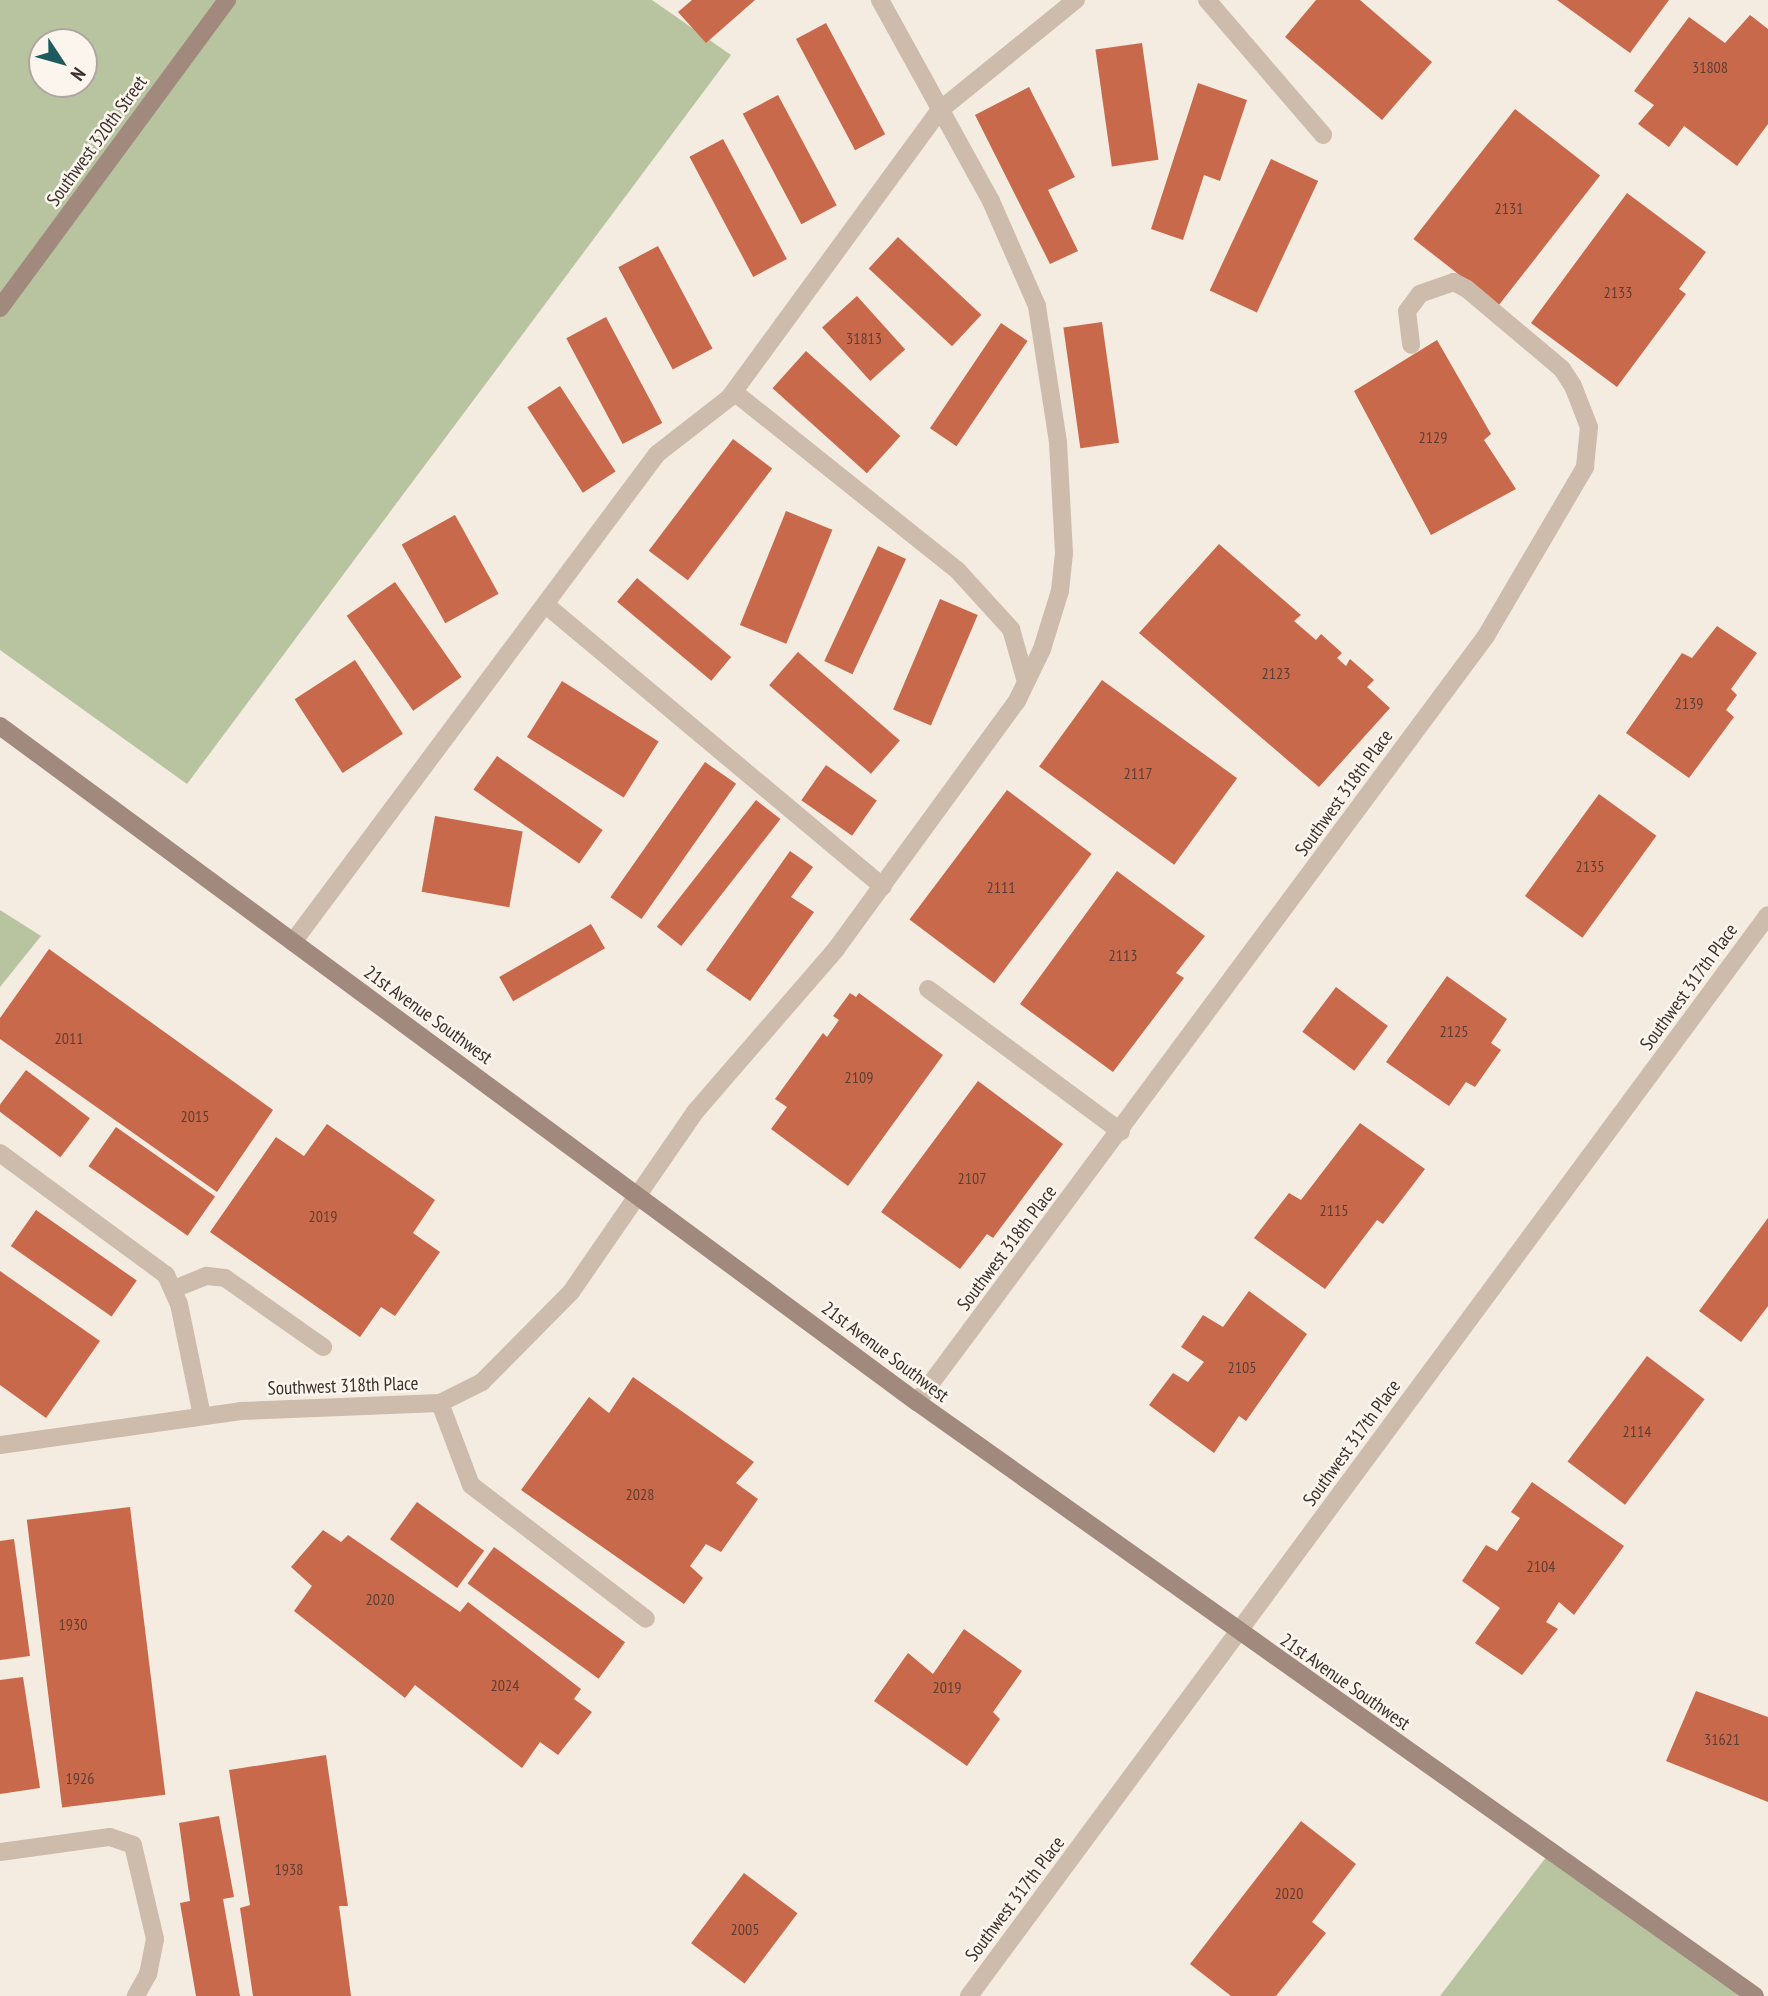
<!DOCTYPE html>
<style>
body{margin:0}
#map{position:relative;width:1768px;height:1996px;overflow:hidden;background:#f4ebe1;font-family:"PT Sans Narrow",sans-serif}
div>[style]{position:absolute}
.green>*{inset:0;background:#b8c4a0}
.building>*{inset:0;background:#c8694b;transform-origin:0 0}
.lane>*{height:18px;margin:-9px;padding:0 9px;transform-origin:9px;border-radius:9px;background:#cdbbac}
.street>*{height:18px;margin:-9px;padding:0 9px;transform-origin:9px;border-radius:9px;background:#cdbbac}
.secondary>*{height:18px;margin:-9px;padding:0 9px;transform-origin:9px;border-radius:9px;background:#a18a7d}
span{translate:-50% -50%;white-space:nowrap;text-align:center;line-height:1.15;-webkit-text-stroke:5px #fbf5ee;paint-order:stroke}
.number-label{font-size:16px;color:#5e3e33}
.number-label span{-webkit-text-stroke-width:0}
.street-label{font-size:19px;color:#3b302b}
.north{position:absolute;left:28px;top:28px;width:70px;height:70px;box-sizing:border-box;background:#fbf5ee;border:2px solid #aea6a0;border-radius:50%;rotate:126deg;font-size:19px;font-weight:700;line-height:28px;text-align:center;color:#3b302b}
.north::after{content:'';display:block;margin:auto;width:24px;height:32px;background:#1f5a5e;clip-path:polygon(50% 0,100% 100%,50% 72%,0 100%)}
</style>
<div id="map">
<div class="green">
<div style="clip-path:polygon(evenodd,0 0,652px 0,731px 55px,187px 784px,0 650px,0 0,42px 42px,84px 42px,84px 84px,42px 84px,42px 42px)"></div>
<div style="clip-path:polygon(0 910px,41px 936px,0 987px)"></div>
<div style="clip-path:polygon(1550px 1852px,1755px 1996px,1440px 1996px)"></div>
</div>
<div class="building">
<div style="clip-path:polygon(692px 0,755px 0,706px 43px,678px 12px)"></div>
<div style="clip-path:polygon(1316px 0,1360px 0,1432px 62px,1382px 120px,1285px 37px)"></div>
<div style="clip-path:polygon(1557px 0,1669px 0,1630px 53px)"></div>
<div style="clip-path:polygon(1750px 15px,1768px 29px,1768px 124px,1737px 166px,1684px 126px,1669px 147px,1638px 124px,1654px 105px,1634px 91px,1689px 17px,1725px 43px)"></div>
<div style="left:826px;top:23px;width:126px;height:34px;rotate:62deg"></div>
<div style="left:1142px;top:43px;width:118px;height:47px;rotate:82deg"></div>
<div style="clip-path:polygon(1198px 83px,1247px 100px,1220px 181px,1204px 175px,1183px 240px,1151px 229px)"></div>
<div style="clip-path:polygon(1029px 87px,1075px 177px,1048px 190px,1078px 251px,1050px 264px,975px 115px)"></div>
<div style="left:778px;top:95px;width:125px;height:40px;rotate:62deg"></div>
<div style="left:1515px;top:109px;width:108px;height:165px;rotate:38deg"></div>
<div style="left:723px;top:139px;width:136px;height:38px;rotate:62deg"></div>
<div style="left:1271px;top:159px;width:52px;height:145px;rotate:25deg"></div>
<div style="clip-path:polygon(1627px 193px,1706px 252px,1679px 289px,1686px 294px,1617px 387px,1531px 323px)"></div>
<div style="left:898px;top:237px;width:114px;height:43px;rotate:43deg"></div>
<div style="left:658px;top:246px;width:116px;height:45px;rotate:62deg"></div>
<div style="left:857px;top:296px;width:72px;height:47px;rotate:48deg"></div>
<div style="left:606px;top:317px;width:120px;height:45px;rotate:62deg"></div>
<div style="left:1102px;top:322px;width:122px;height:39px;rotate:82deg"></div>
<div style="left:1001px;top:323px;width:32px;height:127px;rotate:34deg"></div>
<div style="clip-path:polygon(1437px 340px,1491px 434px,1484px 440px,1516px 489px,1431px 535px,1354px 391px)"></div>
<div style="left:806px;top:351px;width:127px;height:50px;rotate:42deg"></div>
<div style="left:560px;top:386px;width:102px;height:39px;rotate:57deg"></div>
<div style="left:733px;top:439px;width:49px;height:140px;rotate:37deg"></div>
<div style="left:786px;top:511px;width:50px;height:123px;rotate:22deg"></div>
<div style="left:455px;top:515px;width:90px;height:61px;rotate:61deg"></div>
<div style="clip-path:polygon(1219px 544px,1301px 615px,1294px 621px,1316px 640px,1321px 634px,1342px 653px,1337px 658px,1346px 666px,1350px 659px,1374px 680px,1367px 687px,1390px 708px,1319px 787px,1139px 633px)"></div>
<div style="left:878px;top:546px;width:31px;height:127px;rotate:25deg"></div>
<div style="left:637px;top:578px;width:123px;height:31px;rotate:40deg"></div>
<div style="left:395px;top:582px;width:116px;height:59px;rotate:55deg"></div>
<div style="left:940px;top:599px;width:41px;height:120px;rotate:23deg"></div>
<div style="clip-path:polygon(1717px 626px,1757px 653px,1731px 689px,1737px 695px,1726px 710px,1734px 717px,1689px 778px,1626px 733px,1682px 653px,1692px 658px)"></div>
<div style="left:798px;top:652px;width:135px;height:44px;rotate:41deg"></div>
<div style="left:355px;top:660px;width:88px;height:72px;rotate:57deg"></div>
<div style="left:1102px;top:680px;width:167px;height:107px;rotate:36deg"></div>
<div style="left:562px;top:681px;width:114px;height:66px;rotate:32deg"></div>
<div style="left:497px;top:756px;width:129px;height:41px;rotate:35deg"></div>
<div style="left:705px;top:762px;width:38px;height:165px;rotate:35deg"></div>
<div style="left:826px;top:765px;width:62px;height:43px;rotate:35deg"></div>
<div style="left:1007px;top:790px;width:106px;height:162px;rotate:37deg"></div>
<div style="left:1599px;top:794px;width:71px;height:126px;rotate:36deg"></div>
<div style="left:756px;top:800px;width:31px;height:161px;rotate:38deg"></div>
<div style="left:435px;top:816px;width:89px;height:77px;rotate:10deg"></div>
<div style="clip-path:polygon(790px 851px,813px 867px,791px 897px,814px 912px,750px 1001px,706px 970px)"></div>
<div style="clip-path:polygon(1117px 871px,1205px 936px,1176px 973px,1184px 978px,1113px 1072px,1020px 1004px)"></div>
<div style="left:591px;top:924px;width:28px;height:106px;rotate:60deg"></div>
<div style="clip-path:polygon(49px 949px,273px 1110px,217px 1192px,0 1039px,0 1018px)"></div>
<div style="clip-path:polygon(1447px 976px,1507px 1019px,1491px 1043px,1501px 1050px,1475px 1087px,1466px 1082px,1449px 1106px,1386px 1062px)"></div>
<div style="left:1336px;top:987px;width:65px;height:56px;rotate:37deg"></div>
<div style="clip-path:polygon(850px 993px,856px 997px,859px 993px,943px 1055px,848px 1186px,771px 1129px,787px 1107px,775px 1099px,823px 1033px,827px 1037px,839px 1020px,833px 1016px)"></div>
<div style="left:26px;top:1070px;width:80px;height:49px;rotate:37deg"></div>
<div style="clip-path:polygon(978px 1081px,1063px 1144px,993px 1238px,987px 1234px,960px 1269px,881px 1212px)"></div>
<div style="clip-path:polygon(1360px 1123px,1425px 1169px,1383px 1224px,1377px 1220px,1325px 1289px,1254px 1238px,1289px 1193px,1301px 1200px)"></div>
<div style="clip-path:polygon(327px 1124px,435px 1200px,413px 1233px,440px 1252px,395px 1316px,381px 1307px,360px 1337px,210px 1232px,276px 1137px,304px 1156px)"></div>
<div style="left:116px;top:1127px;width:121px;height:48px;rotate:35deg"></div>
<div style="left:36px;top:1210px;width:123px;height:44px;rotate:35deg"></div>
<div style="clip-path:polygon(1768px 1218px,1768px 1306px,1741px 1342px,1699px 1311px)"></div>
<div style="clip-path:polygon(0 1271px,100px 1341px,46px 1418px,0 1385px)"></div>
<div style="clip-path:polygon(1249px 1291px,1307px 1334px,1246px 1421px,1239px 1416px,1214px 1453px,1149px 1405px,1173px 1373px,1188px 1382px,1204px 1362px,1181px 1347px,1203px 1315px,1223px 1327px)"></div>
<div style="left:1647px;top:1356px;width:72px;height:132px;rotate:37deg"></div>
<div style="clip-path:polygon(633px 1377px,754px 1462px,736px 1483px,758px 1499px,721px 1552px,706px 1544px,690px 1566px,703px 1578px,684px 1604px,521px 1490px,589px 1397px,609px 1413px)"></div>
<div style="clip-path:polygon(1532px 1482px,1624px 1546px,1574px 1615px,1559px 1602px,1546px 1622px,1558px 1629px,1522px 1675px,1475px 1643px,1500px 1608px,1462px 1581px,1486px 1545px,1497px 1551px,1520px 1518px,1511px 1512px)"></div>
<div style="left:417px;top:1502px;width:83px;height:46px;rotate:36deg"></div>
<div style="left:130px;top:1507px;width:290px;height:104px;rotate:83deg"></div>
<div style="clip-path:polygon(323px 1530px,341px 1542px,348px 1535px,460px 1612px,468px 1602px,581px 1689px,574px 1699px,592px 1712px,558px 1755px,540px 1742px,522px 1768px,415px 1685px,405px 1698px,294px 1611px,312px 1586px,291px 1567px)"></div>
<div style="clip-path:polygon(14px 1539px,30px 1656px,0 1660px,0 1541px)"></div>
<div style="left:494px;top:1547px;width:162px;height:45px;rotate:36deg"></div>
<div style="clip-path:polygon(964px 1629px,1022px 1671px,993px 1712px,1000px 1719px,967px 1766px,874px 1701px,908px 1653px,933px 1674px)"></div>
<div style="clip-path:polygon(23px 1677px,40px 1788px,0 1794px,0 1680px)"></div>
<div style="clip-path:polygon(1696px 1691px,1768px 1717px,1768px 1802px,1666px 1761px)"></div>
<div style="clip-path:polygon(326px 1755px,348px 1906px,339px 1906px,351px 1996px,253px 1996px,240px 1908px,250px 1905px,229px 1770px)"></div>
<div style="clip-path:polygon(219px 1816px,234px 1897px,223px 1899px,240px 1996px,196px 1996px,180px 1903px,190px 1901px,179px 1823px)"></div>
<div style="clip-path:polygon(1301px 1821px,1356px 1864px,1312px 1922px,1326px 1933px,1276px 1996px,1231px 1996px,1190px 1964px)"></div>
<div style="left:744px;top:1873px;width:67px;height:88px;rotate:37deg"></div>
</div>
<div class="lane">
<div style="left:928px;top:989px;width:240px;rotate:36.5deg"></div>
<div style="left:917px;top:1402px;width:954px;rotate:-53.39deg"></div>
<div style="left:1486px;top:636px;width:196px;rotate:-59.6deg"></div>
<div style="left:1585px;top:467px;width:40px;rotate:-84.3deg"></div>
<div style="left:1589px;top:427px;width:44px;rotate:-111.3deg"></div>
<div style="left:1573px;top:386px;width:20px;rotate:-123deg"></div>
<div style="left:1562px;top:369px;width:124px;rotate:-139.9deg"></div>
<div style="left:1467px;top:289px;width:15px;rotate:-152deg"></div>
<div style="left:1454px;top:282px;width:36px;rotate:161deg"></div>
<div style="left:1420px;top:294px;width:21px;rotate:127deg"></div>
<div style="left:1407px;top:311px;width:34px;rotate:83deg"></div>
</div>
<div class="street">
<div style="left:1207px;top:0;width:178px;rotate:49.3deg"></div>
<div style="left:734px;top:392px;width:287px;rotate:38.6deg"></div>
<div style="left:958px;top:571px;width:79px;rotate:47.6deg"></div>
<div style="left:1011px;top:629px;width:55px;rotate:74.2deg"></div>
<div style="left:546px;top:605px;width:439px;rotate:39.9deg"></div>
<div style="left:293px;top:942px;width:609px;rotate:-53.28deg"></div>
<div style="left:657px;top:454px;width:91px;rotate:-37.9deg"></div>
<div style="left:729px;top:398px;width:357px;rotate:-53.8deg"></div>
<div style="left:940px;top:110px;width:175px;rotate:-39deg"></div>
<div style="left:0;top:1153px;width:206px;rotate:36.3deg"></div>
<div style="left:166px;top:1275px;width:32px;rotate:66deg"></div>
<div style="left:179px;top:1304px;width:114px;rotate:78.4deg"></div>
<div style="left:174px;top:1289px;width:35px;rotate:-22deg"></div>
<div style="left:207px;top:1276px;width:18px;rotate:6deg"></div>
<div style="left:225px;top:1278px;width:120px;rotate:35.1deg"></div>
<div style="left:440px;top:1403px;width:88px;rotate:69.3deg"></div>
<div style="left:471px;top:1485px;width:220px;rotate:37.4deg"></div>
<div style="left:0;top:1445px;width:243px;rotate:-8deg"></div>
<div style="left:241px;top:1411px;width:199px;rotate:-2.3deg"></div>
<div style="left:440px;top:1403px;width:47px;rotate:-26.6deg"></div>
<div style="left:482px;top:1382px;width:127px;rotate:-45.3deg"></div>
<div style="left:571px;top:1292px;width:219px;rotate:-55.4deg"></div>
<div style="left:695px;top:1112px;width:216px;rotate:-49.1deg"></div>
<div style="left:836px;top:949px;width:307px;rotate:-53.9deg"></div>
<div style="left:1017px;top:701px;width:58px;rotate:-64.3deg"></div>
<div style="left:1042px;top:649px;width:61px;rotate:-72.8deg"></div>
<div style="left:1060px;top:591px;width:38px;rotate:-84deg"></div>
<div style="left:1064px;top:553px;width:111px;rotate:-93.1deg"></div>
<div style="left:1058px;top:442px;width:138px;rotate:-98.8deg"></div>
<div style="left:1037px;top:306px;width:115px;rotate:-113.7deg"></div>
<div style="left:991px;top:201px;width:230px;rotate:-118.9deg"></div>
<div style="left:0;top:1852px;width:111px;rotate:-7.8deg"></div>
<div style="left:110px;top:1837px;width:24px;rotate:19deg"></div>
<div style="left:133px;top:1845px;width:97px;rotate:76.8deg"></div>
<div style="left:155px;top:1939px;width:36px;rotate:101deg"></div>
<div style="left:148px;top:1974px;width:25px;rotate:119deg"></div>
<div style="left:969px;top:1996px;width:1344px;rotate:-53.53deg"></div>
</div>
<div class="secondary">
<div style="left:0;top:308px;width:383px;rotate:-53.6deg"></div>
<div style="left:0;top:726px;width:1139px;rotate:36.4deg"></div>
<div style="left:917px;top:1402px;width:1027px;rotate:35.33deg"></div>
</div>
<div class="number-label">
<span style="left:1710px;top:67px">31808</span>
<span style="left:1509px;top:208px">2131</span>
<span style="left:1618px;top:292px">2133</span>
<span style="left:864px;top:338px">31813</span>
<span style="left:1433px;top:437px">2129</span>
<span style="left:1276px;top:673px">2123</span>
<span style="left:1689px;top:703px">2139</span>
<span style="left:1138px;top:773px">2117</span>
<span style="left:1590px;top:866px">2135</span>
<span style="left:1001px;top:887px">2111</span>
<span style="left:1123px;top:955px">2113</span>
<span style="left:1454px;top:1031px">2125</span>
<span style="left:69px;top:1038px">2011</span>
<span style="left:859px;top:1077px">2109</span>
<span style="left:195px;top:1116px">2015</span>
<span style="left:972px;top:1178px">2107</span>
<span style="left:1334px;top:1210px">2115</span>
<span style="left:323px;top:1216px">2019</span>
<span style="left:1242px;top:1367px">2105</span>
<span style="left:1637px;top:1431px">2114</span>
<span style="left:640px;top:1494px">2028</span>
<span style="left:1541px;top:1566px">2104</span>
<span style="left:380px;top:1599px">2020</span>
<span style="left:73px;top:1624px">1930</span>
<span style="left:505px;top:1685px">2024</span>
<span style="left:947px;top:1687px">2019</span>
<span style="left:1722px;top:1739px">31621</span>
<span style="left:80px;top:1778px">1926</span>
<span style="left:289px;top:1869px">1938</span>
<span style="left:1289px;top:1893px">2020</span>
<span style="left:745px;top:1929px">2005</span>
</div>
<div class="street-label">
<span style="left:97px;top:141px;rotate:-54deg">Southwest 320th Street</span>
<span style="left:1344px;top:793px;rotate:-54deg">Southwest 318th Place</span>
<span style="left:1689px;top:987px;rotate:-54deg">Southwest 317th Place</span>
<span style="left:428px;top:1015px;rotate:36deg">21st Avenue Southwest</span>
<span style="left:1007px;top:1248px;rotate:-53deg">Southwest 318th Place</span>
<span style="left:885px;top:1352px;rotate:37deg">21st Avenue Southwest</span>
<span style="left:343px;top:1386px;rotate:-2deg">Southwest 318th Place</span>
<span style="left:1352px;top:1443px;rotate:-54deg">Southwest 317th Place</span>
<span style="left:1345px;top:1682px;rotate:35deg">21st Avenue Southwest</span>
<span style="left:1015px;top:1899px;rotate:-53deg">Southwest 317th Place</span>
</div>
<div class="north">N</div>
</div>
